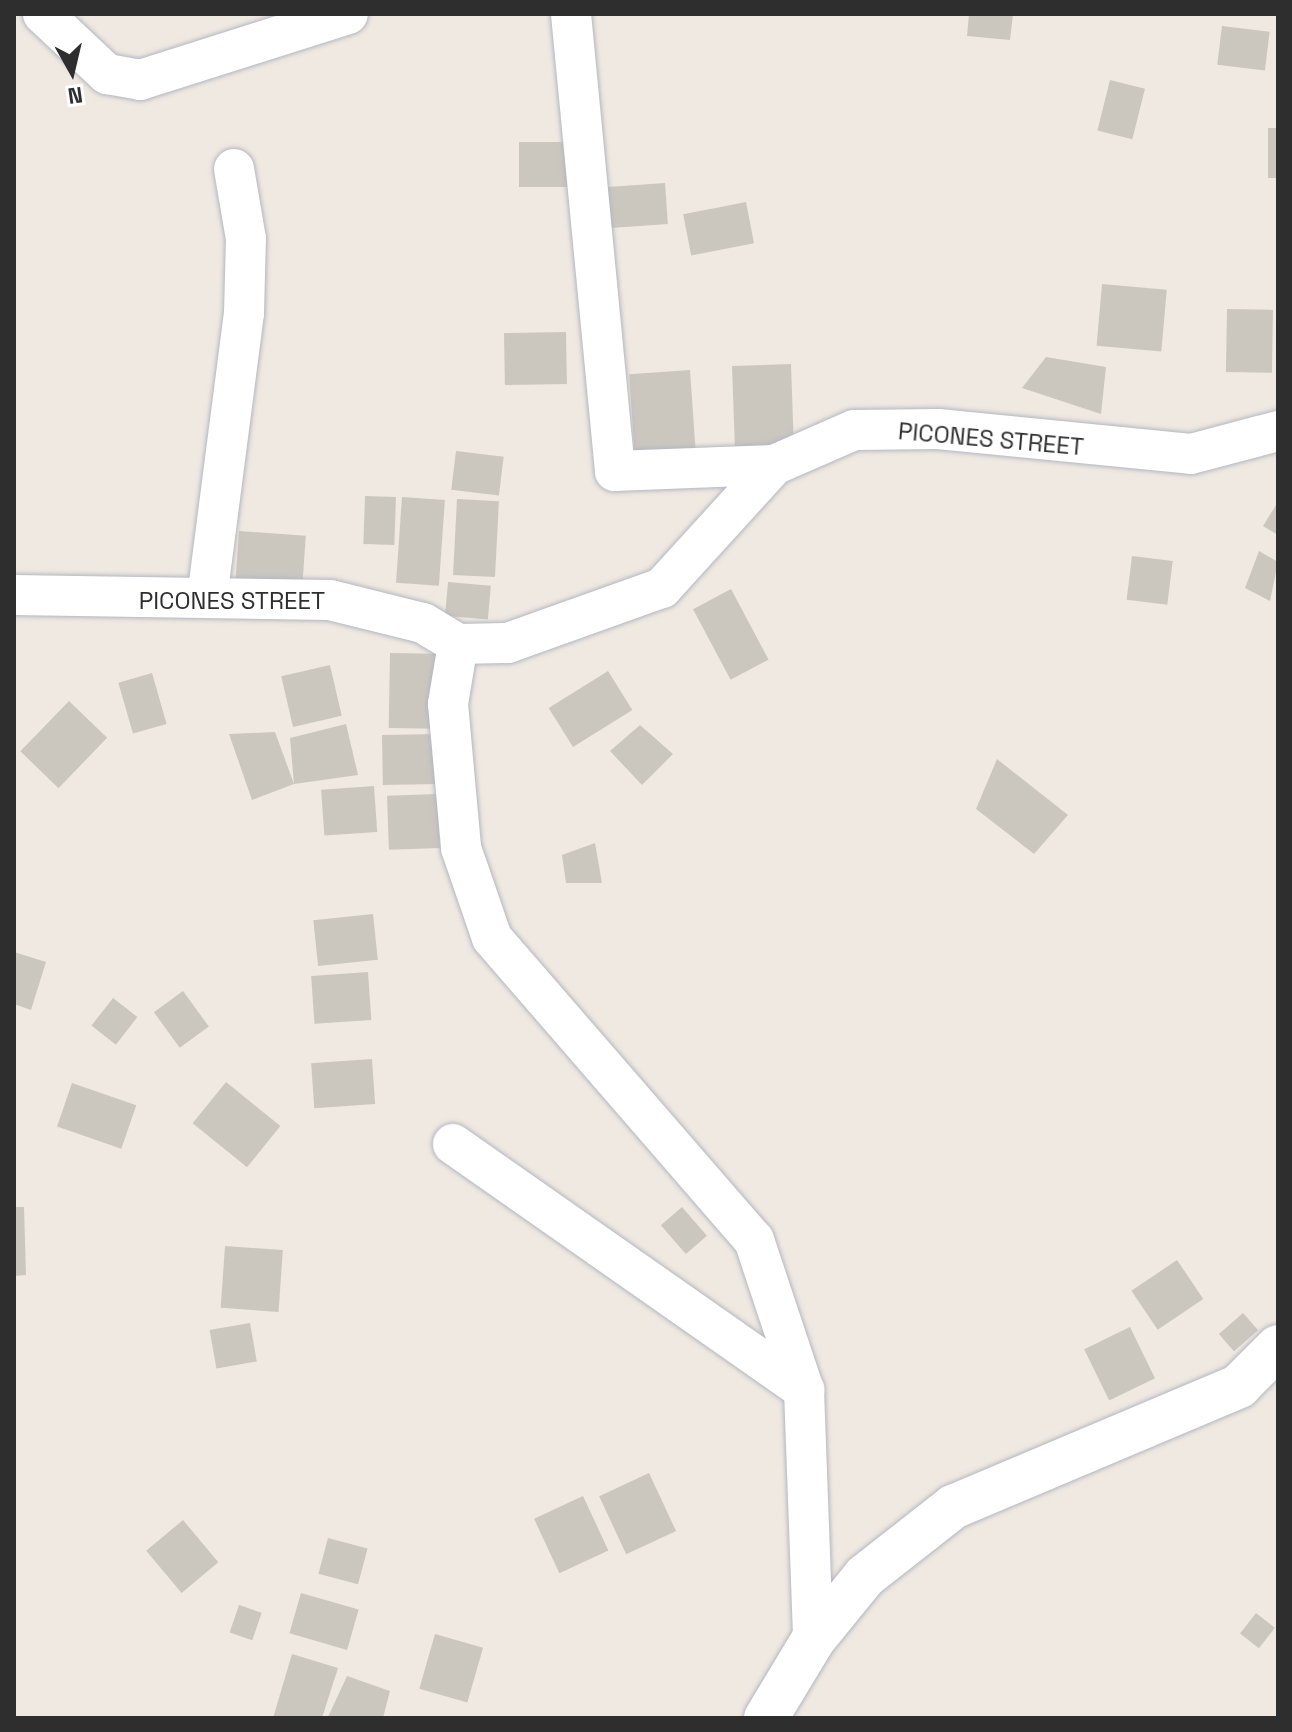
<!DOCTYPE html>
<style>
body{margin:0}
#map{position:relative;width:1292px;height:1732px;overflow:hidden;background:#efe9e1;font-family:"Space Grotesk",sans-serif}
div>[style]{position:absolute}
.building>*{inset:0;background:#cbc7bf;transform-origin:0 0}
.roads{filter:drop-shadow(0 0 2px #b4b7c1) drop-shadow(0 0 2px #b4b7c1)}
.street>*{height:40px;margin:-20px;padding:0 20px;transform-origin:20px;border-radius:20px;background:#fff}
.secondary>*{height:44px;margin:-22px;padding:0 22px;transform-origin:22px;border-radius:22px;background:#fff}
span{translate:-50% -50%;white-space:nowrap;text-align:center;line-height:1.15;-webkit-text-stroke:6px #fff;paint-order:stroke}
.street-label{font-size:24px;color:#2e2e2e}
.frame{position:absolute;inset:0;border:16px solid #2e2e2e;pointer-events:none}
.north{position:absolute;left:32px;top:32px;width:80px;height:80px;-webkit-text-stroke:6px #fff;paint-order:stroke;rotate:172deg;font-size:22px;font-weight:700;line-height:32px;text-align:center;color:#2e2e2e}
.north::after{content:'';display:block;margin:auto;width:28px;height:36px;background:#2e2e2e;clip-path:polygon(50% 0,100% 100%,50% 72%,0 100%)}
</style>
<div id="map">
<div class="building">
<div style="clip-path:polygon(969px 14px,1013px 14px,1010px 40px,967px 36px)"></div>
<div style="left:1222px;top:26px;width:48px;height:39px;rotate:7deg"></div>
<div style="left:1110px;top:80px;width:36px;height:52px;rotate:14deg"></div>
<div style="left:1268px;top:128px;width:10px;height:50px"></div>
<div style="left:519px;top:142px;width:52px;height:45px"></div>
<div style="left:665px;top:183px;width:41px;height:61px;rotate:86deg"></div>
<div style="left:746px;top:202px;width:42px;height:64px;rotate:79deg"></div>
<div style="left:1102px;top:284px;width:65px;height:62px;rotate:5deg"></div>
<div style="left:1227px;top:309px;width:46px;height:63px;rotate:1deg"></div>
<div style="left:566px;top:332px;width:52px;height:62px;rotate:89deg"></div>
<div style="clip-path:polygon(1046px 357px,1106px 367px,1101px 414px,1022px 388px)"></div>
<div style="left:791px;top:364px;width:82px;height:59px;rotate:88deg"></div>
<div style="left:690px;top:370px;width:83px;height:61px;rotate:86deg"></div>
<div style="left:456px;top:451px;width:48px;height:39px;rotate:7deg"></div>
<div style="left:365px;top:496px;width:31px;height:48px;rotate:2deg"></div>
<div style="left:402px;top:497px;width:43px;height:86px;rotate:4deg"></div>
<div style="left:457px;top:499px;width:42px;height:76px;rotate:3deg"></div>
<div style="clip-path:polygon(1278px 502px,1278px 535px,1263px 526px)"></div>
<div style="left:239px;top:531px;width:67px;height:53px;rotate:4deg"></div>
<div style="clip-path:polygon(1259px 551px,1278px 562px,1270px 601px,1245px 588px)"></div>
<div style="left:1132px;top:556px;width:41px;height:44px;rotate:7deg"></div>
<div style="left:448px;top:582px;width:43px;height:34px;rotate:5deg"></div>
<div style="left:731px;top:589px;width:80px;height:43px;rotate:62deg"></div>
<div style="left:390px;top:653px;width:49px;height:75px;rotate:1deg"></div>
<div style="left:330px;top:665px;width:52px;height:50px;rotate:77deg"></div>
<div style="left:608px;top:671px;width:46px;height:70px;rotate:58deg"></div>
<div style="left:152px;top:673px;width:53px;height:35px;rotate:74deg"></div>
<div style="left:69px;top:701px;width:53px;height:70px;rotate:44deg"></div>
<div style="clip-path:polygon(346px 724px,358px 775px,294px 784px,290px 738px)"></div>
<div style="clip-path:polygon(640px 725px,673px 754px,642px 785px,610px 751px)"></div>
<div style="clip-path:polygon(275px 732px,294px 784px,252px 800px,229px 734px)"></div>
<div style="left:438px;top:734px;width:50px;height:56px;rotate:89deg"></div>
<div style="clip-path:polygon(997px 759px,1068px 815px,1034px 854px,976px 809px)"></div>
<div style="left:374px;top:786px;width:46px;height:53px;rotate:86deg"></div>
<div style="left:438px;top:794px;width:54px;height:51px;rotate:88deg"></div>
<div style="clip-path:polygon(595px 843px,602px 883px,566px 883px,562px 855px)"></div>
<div style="left:373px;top:914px;width:46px;height:60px;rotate:84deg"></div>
<div style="clip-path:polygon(14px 952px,46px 962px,31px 1010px,14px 1004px)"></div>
<div style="left:368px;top:972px;width:48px;height:57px;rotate:86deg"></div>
<div style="left:183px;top:991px;width:44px;height:36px;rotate:54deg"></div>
<div style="left:113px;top:998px;width:31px;height:35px;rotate:38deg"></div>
<div style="left:372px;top:1059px;width:45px;height:61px;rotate:86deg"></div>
<div style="left:226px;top:1082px;width:70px;height:53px;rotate:39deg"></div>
<div style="left:72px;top:1083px;width:68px;height:46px;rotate:19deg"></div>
<div style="clip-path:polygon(14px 1207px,24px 1207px,26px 1275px,14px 1276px)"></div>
<div style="left:682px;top:1207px;width:38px;height:28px;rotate:49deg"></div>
<div style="left:225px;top:1246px;width:58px;height:62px;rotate:4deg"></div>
<div style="left:1177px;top:1260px;width:47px;height:55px;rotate:56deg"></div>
<div style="left:1243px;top:1313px;width:23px;height:32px;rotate:49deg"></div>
<div style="left:250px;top:1323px;width:39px;height:41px;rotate:80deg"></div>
<div style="left:1130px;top:1327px;width:57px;height:51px;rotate:64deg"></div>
<div style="left:649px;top:1473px;width:64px;height:55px;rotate:65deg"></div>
<div style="left:583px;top:1496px;width:60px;height:54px;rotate:65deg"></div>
<div style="left:183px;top:1520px;width:55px;height:48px;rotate:50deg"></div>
<div style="left:328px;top:1538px;width:41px;height:37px;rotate:15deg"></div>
<div style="left:301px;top:1593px;width:60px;height:42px;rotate:16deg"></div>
<div style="left:239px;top:1605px;width:24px;height:29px;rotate:19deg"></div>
<div style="left:1256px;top:1613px;width:24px;height:26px;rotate:38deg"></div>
<div style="left:435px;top:1634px;width:50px;height:57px;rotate:16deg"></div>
<div style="clip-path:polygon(292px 1654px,338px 1668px,322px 1718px,273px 1718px)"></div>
<div style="clip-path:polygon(347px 1676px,390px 1691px,383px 1718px,328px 1717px)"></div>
</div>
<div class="roads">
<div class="street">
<div style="left:43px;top:14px;width:88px;rotate:43.2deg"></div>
<div style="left:107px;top:74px;width:34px;rotate:10deg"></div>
<div style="left:140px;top:80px;width:218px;rotate:-17.6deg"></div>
<div style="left:571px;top:14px;width:459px;rotate:84.5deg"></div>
<div style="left:615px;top:471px;width:159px;rotate:-2.2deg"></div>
<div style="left:14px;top:595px;width:316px;rotate:0.9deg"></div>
<div style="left:330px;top:600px;width:96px;rotate:13.9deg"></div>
<div style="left:423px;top:623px;width:41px;rotate:31deg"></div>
<div style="left:458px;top:644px;width:50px;rotate:-1.1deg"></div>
<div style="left:508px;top:643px;width:164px;rotate:-19.7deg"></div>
<div style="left:662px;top:588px;width:166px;rotate:-47.7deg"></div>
<div style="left:774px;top:465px;width:87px;rotate:-23.6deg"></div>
<div style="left:854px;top:430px;width:84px;rotate:-0.7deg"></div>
<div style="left:938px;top:429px;width:254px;rotate:5.6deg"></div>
<div style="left:1191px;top:454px;width:90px;rotate:-14.8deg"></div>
<div style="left:207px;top:598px;width:287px;rotate:-82.6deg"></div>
<div style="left:244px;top:313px;width:74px;rotate:-88.5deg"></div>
<div style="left:246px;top:239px;width:71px;rotate:-99.7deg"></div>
<div style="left:458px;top:644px;width:61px;rotate:99.5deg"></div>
<div style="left:448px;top:704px;width:145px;rotate:84.8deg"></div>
<div style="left:461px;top:848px;width:95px;rotate:71deg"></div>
<div style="left:492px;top:938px;width:400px;rotate:49.1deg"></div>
<div style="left:754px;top:1240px;width:158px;rotate:71.6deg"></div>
<div style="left:804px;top:1390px;width:250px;rotate:87.9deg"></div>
<div style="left:453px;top:1144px;width:429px;rotate:35deg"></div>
</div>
<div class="secondary">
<div style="left:766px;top:1718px;width:91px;rotate:-58.9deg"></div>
<div style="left:813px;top:1640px;width:82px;rotate:-50.9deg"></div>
<div style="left:865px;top:1576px;width:112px;rotate:-38.1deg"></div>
<div style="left:953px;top:1507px;width:311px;rotate:-22.9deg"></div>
<div style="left:1239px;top:1386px;width:55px;rotate:-45deg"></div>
</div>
</div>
<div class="street-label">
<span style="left:991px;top:439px;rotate:5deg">PICONES STREET</span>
<span style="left:232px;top:601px">PICONES STREET</span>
</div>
<div class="frame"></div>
<div class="north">N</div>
</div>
